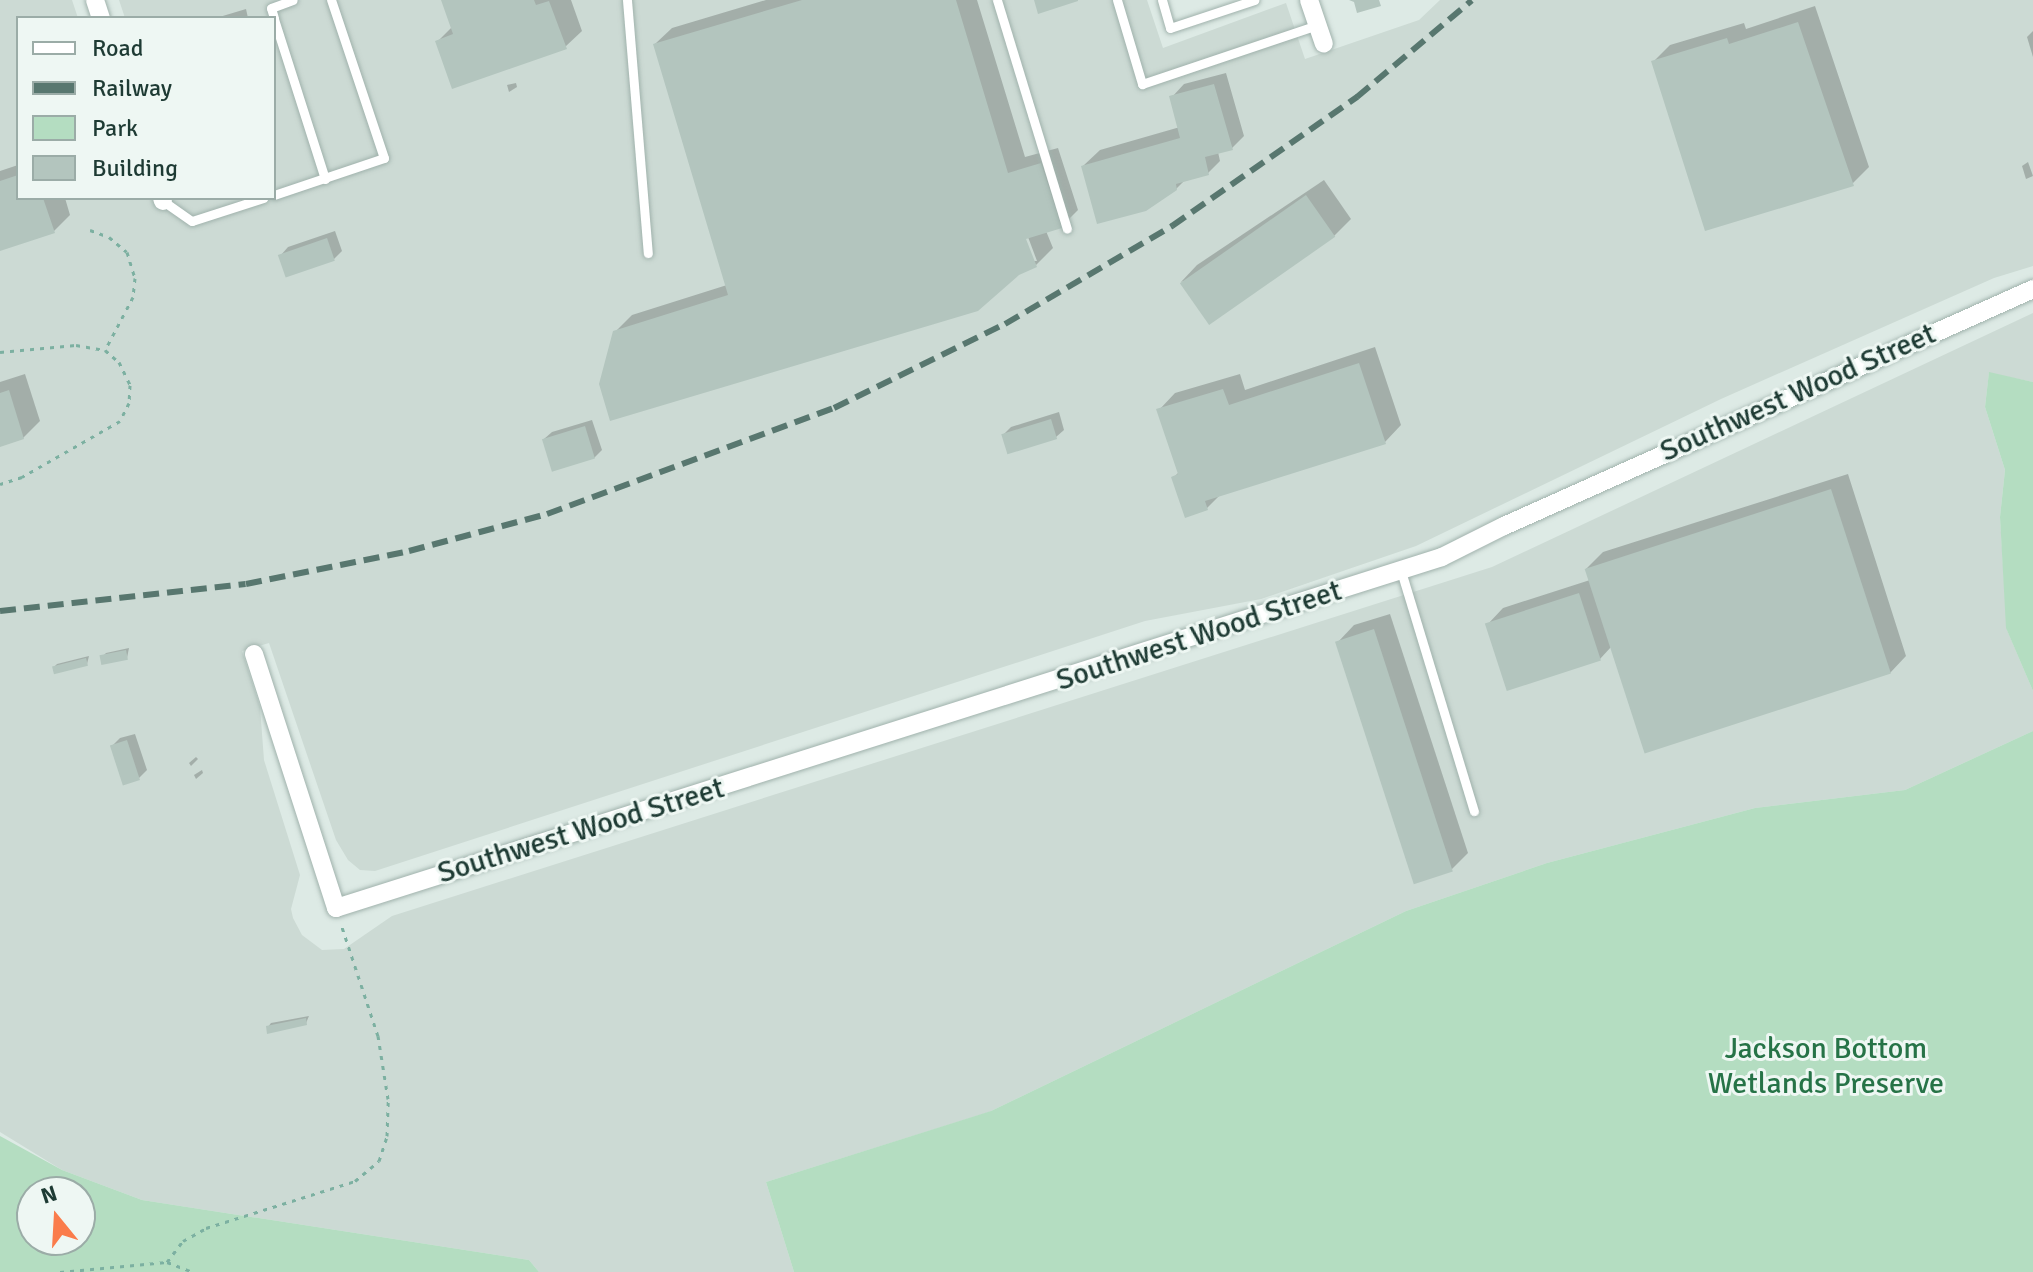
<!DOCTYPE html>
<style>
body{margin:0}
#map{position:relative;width:2033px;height:1272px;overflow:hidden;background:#ddeae5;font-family:Signika,sans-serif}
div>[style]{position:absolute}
.built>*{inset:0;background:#ccdad4}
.green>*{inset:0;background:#b4ddc1}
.shadow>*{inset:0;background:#0003}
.building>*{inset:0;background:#b3c5be;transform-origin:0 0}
.path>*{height:3px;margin-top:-1.5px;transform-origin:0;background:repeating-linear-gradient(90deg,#7cb0a1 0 4px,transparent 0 10px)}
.roads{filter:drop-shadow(0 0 2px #a0b2ac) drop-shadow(0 0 2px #a0b2ac)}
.service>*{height:9px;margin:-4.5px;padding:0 4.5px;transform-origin:4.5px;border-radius:4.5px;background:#fff}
.minor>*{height:18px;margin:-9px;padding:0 9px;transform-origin:9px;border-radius:9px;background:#fff}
.rail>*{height:6px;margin-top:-3px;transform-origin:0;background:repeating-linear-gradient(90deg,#58776f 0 16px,transparent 0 24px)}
span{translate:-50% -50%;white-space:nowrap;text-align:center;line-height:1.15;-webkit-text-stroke:6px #eef7f3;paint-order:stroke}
.street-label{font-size:30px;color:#1e3b34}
.park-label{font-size:30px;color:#267347}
.legend{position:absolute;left:16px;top:16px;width:260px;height:184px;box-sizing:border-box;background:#eef7f3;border:2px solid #9baca7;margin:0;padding:10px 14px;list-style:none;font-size:24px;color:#1e3b34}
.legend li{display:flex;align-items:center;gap:16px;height:40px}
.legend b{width:40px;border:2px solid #9baca7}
.north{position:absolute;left:16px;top:1176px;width:80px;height:80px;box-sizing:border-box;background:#eef7f3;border:2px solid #9baca7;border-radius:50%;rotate:342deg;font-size:22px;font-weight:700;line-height:32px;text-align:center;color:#1e3b34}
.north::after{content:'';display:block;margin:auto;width:28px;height:36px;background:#fa7c4b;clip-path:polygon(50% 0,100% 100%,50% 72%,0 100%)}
</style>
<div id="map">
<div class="built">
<div style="clip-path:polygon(0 0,72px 0,78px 18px,18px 18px,18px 198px,274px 198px,274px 18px,125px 18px,119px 0,1147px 0,1163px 48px,1286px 3px,1305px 59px,1419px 20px,1440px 0,2033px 0,2033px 266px,1994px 278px,1721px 399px,1416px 546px,1261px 599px,1145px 621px,375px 871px,360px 870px,348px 860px,336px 840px,269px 643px,242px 651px,260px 707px,264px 760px,300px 875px,291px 909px,293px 918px,302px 935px,322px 950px,344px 949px,392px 916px,1492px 567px,2033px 313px,2033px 382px,1989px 373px,1985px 407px,2005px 470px,2000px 517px,2007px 630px,2033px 691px,2033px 731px,1905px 790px,1755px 808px,1547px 863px,1406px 911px,989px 1112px,766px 1182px,794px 1272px,539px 1272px,529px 1260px,142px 1200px,62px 1170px,0 1132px)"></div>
</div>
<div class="green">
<div style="clip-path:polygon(1989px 372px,2033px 382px,2033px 691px,2006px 628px,2000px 517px,2005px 470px,1985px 407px)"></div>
<div style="clip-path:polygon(2033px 731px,2033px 1272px,794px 1272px,766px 1182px,991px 1111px,1406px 911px,1547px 863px,1755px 808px,1905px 790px)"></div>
<div style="clip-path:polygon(evenodd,0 1136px,62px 1170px,142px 1200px,529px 1260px,539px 1272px,0 1272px,0 1136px,32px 1192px,80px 1192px,80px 1240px,32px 1240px,32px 1192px)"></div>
</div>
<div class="shadow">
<div style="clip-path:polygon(443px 0,571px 0,582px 31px,565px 47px,438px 41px,453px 26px)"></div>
<div style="clip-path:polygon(evenodd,766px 0,977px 0,1025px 157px,1058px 148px,1078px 210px,1061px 227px,1046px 231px,1053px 248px,1036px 265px,615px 332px,632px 315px,727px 285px,655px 44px,672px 28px,766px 0,1025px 229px,1037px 261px,1033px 261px,1021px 230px,1025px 229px)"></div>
<div style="clip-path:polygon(1815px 6px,1869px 167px,1852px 184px,1653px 62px,1670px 45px,1744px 23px,1746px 29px)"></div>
<div style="clip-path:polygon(246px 9px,248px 18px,216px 18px)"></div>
<div style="clip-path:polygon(2033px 31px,2033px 57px,2027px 37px)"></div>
<div style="clip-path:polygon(1226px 73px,1244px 136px,1232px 148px,1218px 152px,1220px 161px,1207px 174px,1185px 180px,1176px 189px,1083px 166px,1100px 150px,1180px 127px,1172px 97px,1184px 84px)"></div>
<div style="clip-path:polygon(516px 83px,517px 87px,509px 92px,507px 85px)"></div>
<div style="clip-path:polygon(2028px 162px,2033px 176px,2026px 179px,2022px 166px)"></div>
<div style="clip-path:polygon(18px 165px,18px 198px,65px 198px,70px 215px,53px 232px,0 249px,0 171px)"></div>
<div style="clip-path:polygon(1324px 180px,1351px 219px,1334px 236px,1181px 282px,1197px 265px)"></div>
<div style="clip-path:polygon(335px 231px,342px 251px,334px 259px,281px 255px,288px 247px)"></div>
<div style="clip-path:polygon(1375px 347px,1401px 425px,1385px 442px,1221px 494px,1207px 508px,1173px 478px,1179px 472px,1159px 410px,1175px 393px,1240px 374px,1245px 390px)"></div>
<div style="clip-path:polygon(25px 374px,40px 421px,23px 438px,0 445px,0 382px)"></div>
<div style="clip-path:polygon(1059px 412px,1064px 430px,1056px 437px,1003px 435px,1011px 427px)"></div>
<div style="clip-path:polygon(592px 420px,602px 450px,594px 458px,544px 439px,552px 432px)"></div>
<div style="clip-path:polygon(1848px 474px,1906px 656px,1890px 673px,1611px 647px,1600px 659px,1487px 625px,1503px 608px,1590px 580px,1586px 569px,1603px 552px)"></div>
<div style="clip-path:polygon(1390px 614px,1468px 853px,1451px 870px,1338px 642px,1354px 625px)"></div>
<div style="clip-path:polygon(129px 648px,127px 658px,103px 656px,106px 653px)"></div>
<div style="clip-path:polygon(89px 656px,87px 664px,54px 667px,57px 664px)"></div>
<div style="clip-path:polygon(135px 734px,147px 770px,139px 778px,112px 746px,120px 738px)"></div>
<div style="clip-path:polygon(196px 757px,198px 759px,191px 766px,189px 763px)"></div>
<div style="clip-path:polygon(202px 770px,203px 773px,196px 779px,194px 775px)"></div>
<div style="clip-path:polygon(309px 1016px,306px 1023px,268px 1027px,271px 1023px)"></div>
</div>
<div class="building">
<div style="clip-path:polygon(441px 0,534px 0,536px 5px,549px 1px,567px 49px,452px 89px,435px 41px,453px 34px)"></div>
<div style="clip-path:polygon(802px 0,956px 0,1008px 173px,1041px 163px,1062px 228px,1026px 239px,1037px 267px,1019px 275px,978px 311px,610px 421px,599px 384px,613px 331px,728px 295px,653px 44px)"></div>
<div style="clip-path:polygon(1034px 0,1078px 0,1078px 1px,1038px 14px)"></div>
<div style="clip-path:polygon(1349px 0,1379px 0,1381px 6px,1357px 13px,1354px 2px)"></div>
<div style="clip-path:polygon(1798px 22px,1854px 186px,1705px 231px,1651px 61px,1727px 38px,1729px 44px)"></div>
<div style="clip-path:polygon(1214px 84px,1233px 150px,1205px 157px,1209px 175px,1176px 184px,1177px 190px,1146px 211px,1097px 224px,1081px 166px,1180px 138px,1169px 96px)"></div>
<div style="clip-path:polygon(18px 175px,18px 198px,43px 198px,55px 233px,0 251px,0 181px)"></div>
<div style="left:1306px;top:195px;width:51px;height:154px;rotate:55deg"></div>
<div style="left:327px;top:238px;width:24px;height:52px;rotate:71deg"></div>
<div style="clip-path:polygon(1359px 363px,1386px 444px,1205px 501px,1208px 510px,1185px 518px,1171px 477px,1178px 474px,1156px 409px,1223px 389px,1229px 405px)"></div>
<div style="clip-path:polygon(9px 390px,24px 439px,0 447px,0 393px)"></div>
<div style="left:1051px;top:419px;width:21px;height:52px;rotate:73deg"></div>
<div style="left:585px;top:426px;width:34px;height:45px;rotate:73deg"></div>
<div style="left:1831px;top:489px;width:194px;height:259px;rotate:72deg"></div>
<div style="left:1579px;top:593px;width:71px;height:99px;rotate:72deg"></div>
<div style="left:1374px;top:629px;width:255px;height:41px;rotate:72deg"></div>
<div style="left:126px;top:650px;width:10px;height:27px;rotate:79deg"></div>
<div style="left:86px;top:658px;width:8px;height:35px;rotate:76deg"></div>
<div style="left:127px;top:740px;width:42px;height:18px;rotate:72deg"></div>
<div style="clip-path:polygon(306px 1018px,307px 1025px,267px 1034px,266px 1026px)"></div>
</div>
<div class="path">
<div style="left:90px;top:230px;width:20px;rotate:20deg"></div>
<div style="left:109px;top:237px;width:23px;rotate:40deg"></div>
<div style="left:127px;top:252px;width:27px;rotate:73deg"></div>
<div style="left:135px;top:278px;width:19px;rotate:96deg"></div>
<div style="left:133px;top:297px;width:60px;rotate:117.8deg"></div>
<div style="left:0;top:352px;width:76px;rotate:-5.3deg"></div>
<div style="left:76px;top:345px;width:29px;rotate:10deg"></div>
<div style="left:105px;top:350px;width:18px;rotate:41deg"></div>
<div style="left:119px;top:362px;width:25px;rotate:64deg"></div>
<div style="left:130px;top:385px;width:18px;rotate:93deg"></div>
<div style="left:129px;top:403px;width:20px;rotate:117deg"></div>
<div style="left:120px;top:421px;width:113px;rotate:150.3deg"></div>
<div style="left:22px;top:477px;width:23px;rotate:162deg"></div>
<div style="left:167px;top:1262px;width:26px;rotate:-53deg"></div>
<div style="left:183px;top:1241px;width:26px;rotate:-29deg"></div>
<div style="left:206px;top:1228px;width:156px;rotate:-17.5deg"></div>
<div style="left:355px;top:1181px;width:31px;rotate:-40deg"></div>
<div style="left:379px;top:1161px;width:26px;rotate:-72deg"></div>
<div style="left:387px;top:1136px;width:37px;rotate:-88deg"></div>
<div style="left:388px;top:1099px;width:64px;rotate:-99deg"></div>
<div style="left:378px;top:1036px;width:115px;rotate:-108.3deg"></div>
<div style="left:60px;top:1272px;width:107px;rotate:-5.3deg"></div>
<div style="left:167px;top:1262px;width:28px;rotate:21deg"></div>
</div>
<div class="roads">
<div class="service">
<div style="left:627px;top:0;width:254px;rotate:85.3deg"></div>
<div style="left:997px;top:0;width:239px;rotate:73deg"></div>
<div style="left:1117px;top:0;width:88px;rotate:73.4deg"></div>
<div style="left:1142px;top:84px;width:185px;rotate:-18.6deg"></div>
<div style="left:1162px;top:0;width:29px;rotate:74deg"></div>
<div style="left:1170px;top:28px;width:89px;rotate:-18.4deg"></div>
<div style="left:274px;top:18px;width:10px;rotate:-107deg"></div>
<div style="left:271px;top:8px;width:23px;rotate:-20deg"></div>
<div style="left:274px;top:19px;width:168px;rotate:72.3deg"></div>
<div style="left:274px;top:195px;width:116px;rotate:-18.6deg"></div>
<div style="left:384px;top:158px;width:167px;rotate:-108.5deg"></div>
<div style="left:163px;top:201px;width:35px;rotate:35deg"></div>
<div style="left:192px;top:221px;width:75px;rotate:-17.9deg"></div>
<div style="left:1401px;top:571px;width:251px;rotate:73.1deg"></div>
</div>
<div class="minor">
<div style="left:95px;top:0;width:19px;rotate:72deg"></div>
<div style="left:1309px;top:0;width:46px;rotate:71.2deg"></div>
<div style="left:162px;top:198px;width:3px;rotate:72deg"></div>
<div style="left:254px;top:654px;width:267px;rotate:72.1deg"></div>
<div style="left:336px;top:908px;width:1160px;rotate:-17.61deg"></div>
<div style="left:1442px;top:557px;width:69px;rotate:-26.6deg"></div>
<div style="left:1504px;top:526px;width:580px;rotate:-24.13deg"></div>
</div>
</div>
<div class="rail">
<div style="left:0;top:611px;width:247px;rotate:-6.3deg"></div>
<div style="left:246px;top:584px;width:166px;rotate:-11.4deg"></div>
<div style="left:409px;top:551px;width:143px;rotate:-15deg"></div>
<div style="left:547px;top:514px;width:306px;rotate:-20.3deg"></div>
<div style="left:834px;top:408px;width:191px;rotate:-26.2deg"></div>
<div style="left:1005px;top:324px;width:194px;rotate:-30.4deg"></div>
<div style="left:1172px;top:226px;width:226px;rotate:-34.9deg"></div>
<div style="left:1357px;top:97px;width:150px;rotate:-40.1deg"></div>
</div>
<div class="street-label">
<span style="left:1798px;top:393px;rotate:-24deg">Southwest Wood Street</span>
<span style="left:1199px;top:636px;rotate:-18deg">Southwest Wood Street</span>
<span style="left:581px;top:831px;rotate:-17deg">Southwest Wood Street</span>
</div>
<div class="park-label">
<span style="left:1826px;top:1066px">Jackson Bottom<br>Wetlands Preserve</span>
</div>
<ul class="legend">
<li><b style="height:10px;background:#fff"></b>Road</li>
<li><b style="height:10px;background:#58776f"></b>Railway</li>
<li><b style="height:22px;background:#b4ddc1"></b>Park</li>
<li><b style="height:22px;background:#b3c5be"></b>Building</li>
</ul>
<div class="north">N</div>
</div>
